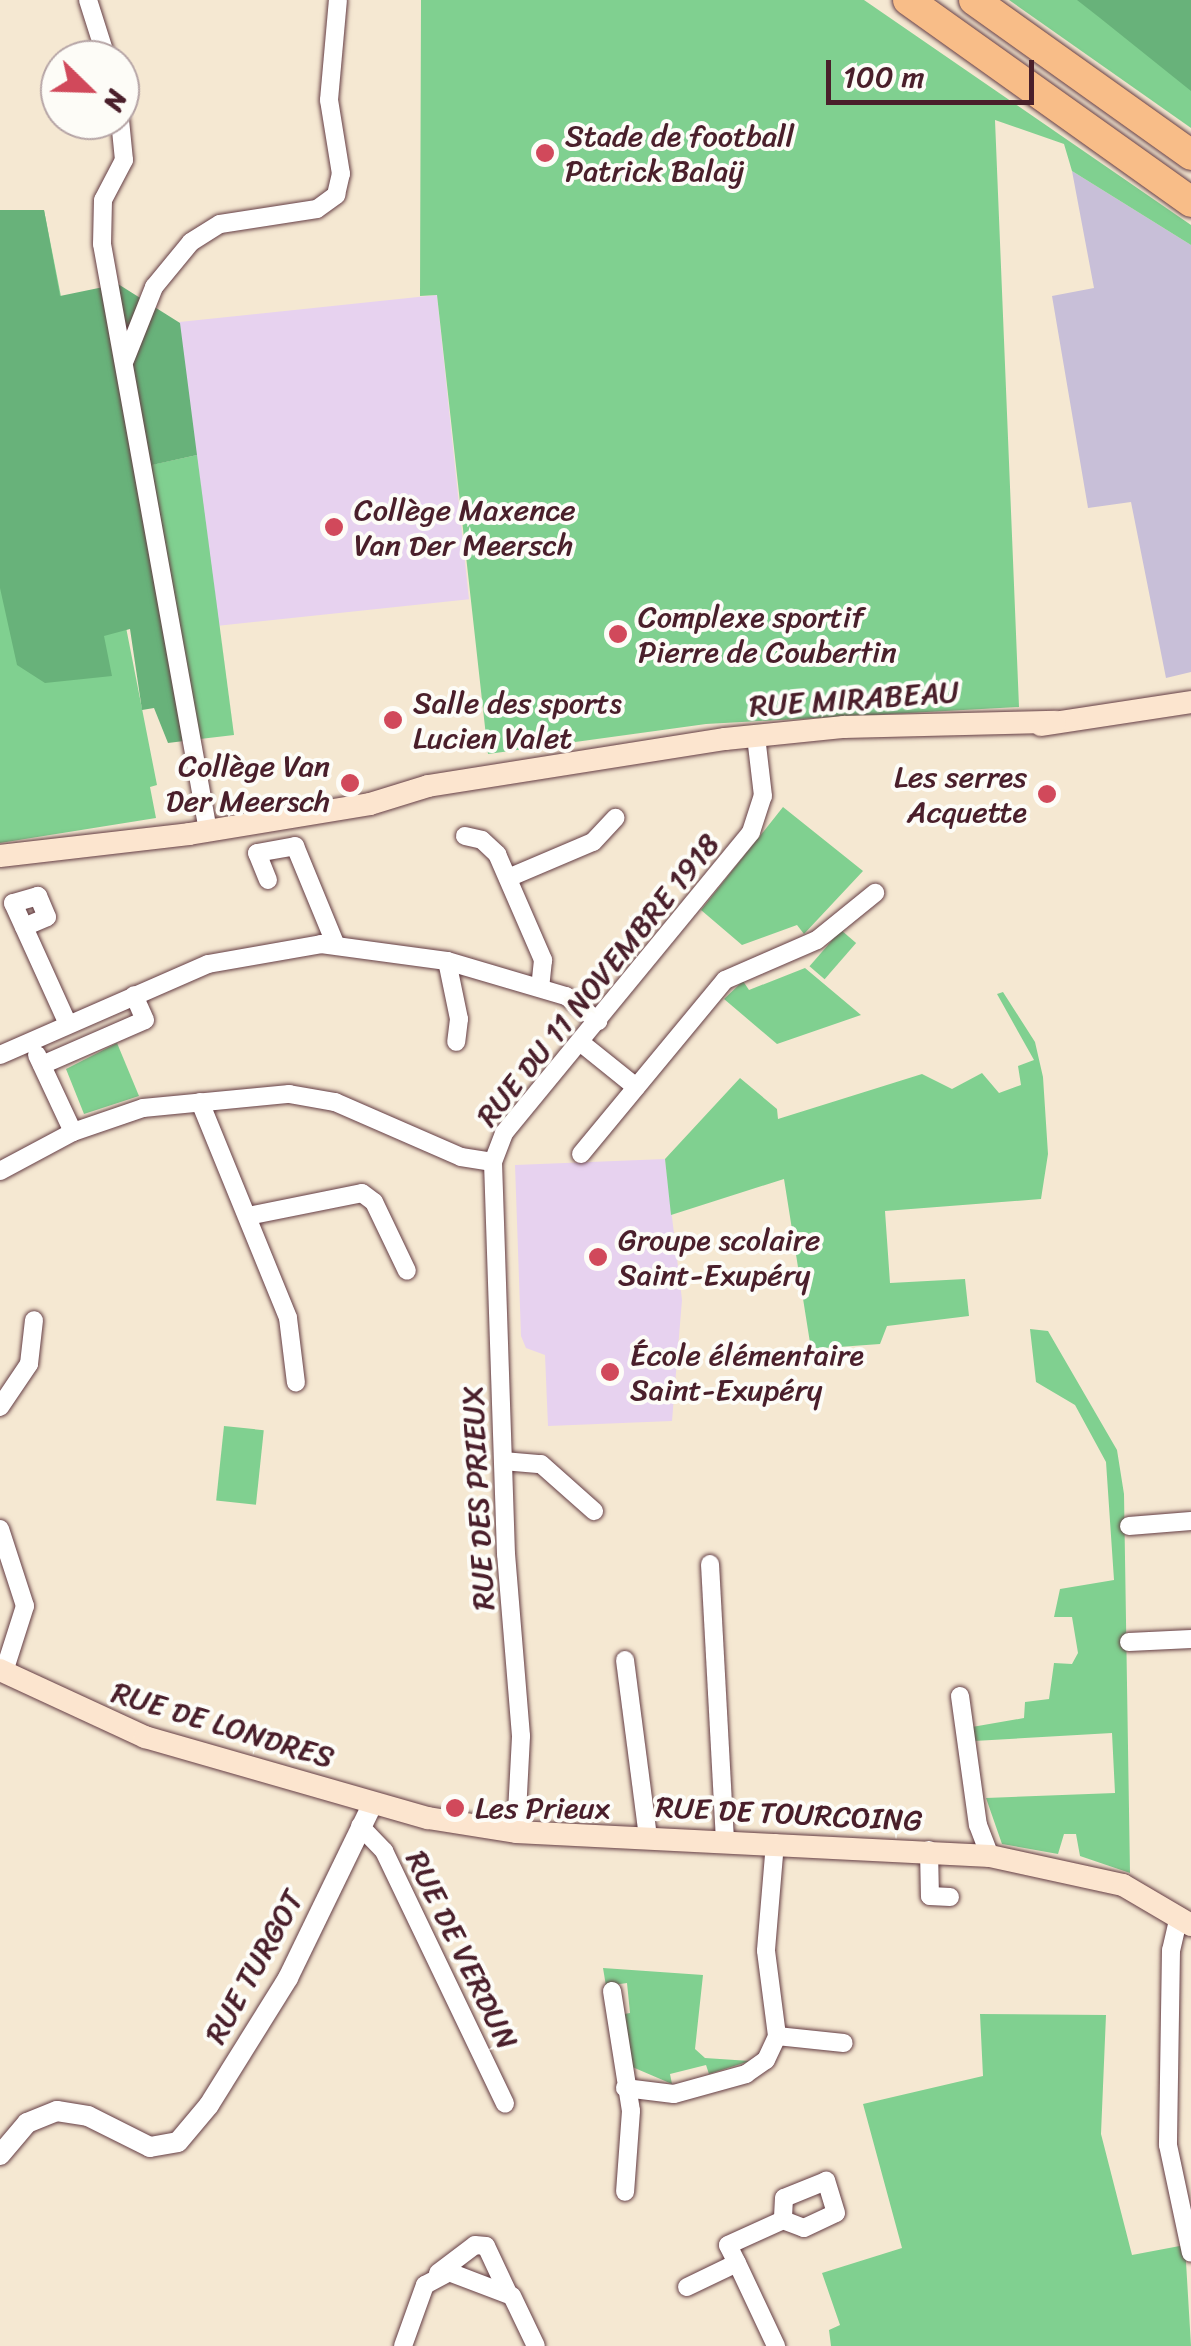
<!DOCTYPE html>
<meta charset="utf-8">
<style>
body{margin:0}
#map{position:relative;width:1191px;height:2346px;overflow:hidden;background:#f5e8d2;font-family:Sriracha,sans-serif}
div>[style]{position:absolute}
.built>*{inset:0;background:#e7d2ef;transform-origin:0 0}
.industrial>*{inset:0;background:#c8bfd8}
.green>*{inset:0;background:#80d090;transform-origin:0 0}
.forest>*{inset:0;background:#68b27a}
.roads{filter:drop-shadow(0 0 2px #643d44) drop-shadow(0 0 2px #643d44)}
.minor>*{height:18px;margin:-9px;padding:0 9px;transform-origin:9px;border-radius:9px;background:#fff}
.tertiary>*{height:20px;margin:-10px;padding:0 10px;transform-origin:10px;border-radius:10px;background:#fff}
.secondary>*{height:22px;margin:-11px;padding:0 11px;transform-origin:11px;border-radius:11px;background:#fce5cf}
.motorway>*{height:30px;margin:-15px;padding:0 15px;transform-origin:15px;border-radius:15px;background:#f8bd88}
.dots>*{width:28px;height:28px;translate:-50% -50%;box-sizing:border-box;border:5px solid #fdfcf7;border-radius:50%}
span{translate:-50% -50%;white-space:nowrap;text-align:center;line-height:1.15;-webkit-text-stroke:8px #fdfcf7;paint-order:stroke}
.poi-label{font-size:30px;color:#4a1f2b}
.left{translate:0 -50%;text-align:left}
.right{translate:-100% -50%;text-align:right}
.street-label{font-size:30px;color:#4a1f2b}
.north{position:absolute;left:40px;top:40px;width:100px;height:100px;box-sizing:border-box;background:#fdfcf7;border:2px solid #b5a4a5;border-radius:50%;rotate:113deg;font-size:28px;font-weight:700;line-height:40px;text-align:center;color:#4a1f2b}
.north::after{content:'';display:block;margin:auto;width:35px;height:45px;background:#d1495b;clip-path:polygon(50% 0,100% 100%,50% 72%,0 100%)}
.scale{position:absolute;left:826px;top:60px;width:208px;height:45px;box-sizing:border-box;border:5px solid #4a1f2b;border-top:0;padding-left:12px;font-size:30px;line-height:35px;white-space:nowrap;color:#4a1f2b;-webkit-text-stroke:8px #fdfcf7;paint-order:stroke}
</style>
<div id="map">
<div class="built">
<div style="left:437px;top:295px;width:306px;height:259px;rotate:84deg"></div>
<div style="clip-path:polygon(665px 1159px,682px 1300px,672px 1421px,548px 1426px,545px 1355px,526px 1348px,521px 1336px,515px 1165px)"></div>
</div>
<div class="industrial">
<div style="clip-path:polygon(1072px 171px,1191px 245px,1191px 672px,1166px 678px,1131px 502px,1088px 508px,1052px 296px,1094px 288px)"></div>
</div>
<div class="green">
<div style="clip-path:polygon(421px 0,864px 0,1191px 225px,1191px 245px,1072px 171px,1064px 144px,995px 120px,1019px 707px,706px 724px,488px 754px,437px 295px,420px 296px)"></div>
<div style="clip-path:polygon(1009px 0,1191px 0,1191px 128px)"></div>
<div style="clip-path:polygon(0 210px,44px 210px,157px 785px,150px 787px,156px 818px,0 843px)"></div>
<div style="clip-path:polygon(197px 455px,234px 735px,200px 739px,151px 465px)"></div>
<div style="clip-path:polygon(783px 807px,863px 871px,804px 934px,797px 925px,742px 945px,701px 910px)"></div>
<div style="left:841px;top:930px;width:20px;height:48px;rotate:41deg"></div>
<div style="clip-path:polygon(805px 968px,861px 1015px,777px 1044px,724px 999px,743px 981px,749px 990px)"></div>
<div style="clip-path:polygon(1003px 992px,1035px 1042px,1043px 1077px,1048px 1154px,1041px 1199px,885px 1211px,890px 1283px,965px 1279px,969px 1316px,887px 1326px,880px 1344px,811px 1349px,784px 1179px,671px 1215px,665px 1159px,740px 1078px,777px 1109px,778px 1119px,922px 1074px,952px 1089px,982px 1073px,999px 1093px,1021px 1085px,1018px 1066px,1034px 1060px,997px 994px)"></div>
<div style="clip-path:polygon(117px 1043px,139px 1096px,84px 1114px,66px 1069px)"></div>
<div style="clip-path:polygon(1030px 1329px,1048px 1331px,1117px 1450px,1124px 1494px,1130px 1873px,1080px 1856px,1076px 1834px,1064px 1834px,1058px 1854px,1002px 1844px,986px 1798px,1115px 1793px,1112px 1733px,974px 1741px,972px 1727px,1024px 1718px,1025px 1702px,1049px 1699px,1054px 1663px,1072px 1664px,1078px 1653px,1072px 1617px,1054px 1617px,1060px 1589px,1114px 1580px,1106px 1462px,1075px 1405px,1036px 1382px)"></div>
<div style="left:224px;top:1426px;width:40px;height:75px;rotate:6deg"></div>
<div style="clip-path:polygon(603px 1968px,703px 1975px,695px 2049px,705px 2058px,750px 2061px,709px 2074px,706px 2065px,670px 2074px,672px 2084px,630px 2066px,619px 2015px,630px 2013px,627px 1983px,606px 1986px)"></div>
<div style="clip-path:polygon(980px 2014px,1106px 2015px,1101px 2134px,1132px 2255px,1185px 2245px,1191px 2346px,831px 2346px,829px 2330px,840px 2325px,822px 2273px,902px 2248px,863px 2104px,983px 2076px)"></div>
</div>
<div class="forest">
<div style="clip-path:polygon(1077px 0,1191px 0,1191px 91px,1100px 18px)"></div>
<div style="clip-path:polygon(0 210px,44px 210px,60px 296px,118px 284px,180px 323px,197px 455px,152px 465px,200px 739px,168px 743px,154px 708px,142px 710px,130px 629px,104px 636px,112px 676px,45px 683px,17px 665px,0 588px)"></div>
</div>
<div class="roads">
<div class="minor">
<div style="left:88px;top:0;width:63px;rotate:72.4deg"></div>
<div style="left:120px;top:120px;width:40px;rotate:84.3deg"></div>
<div style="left:124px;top:160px;width:45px;rotate:117.7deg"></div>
<div style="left:103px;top:200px;width:44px;rotate:91.3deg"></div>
<div style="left:102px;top:244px;width:596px;rotate:79.76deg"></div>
<div style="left:125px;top:360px;width:79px;rotate:-68.3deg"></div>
<div style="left:154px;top:287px;width:58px;rotate:-50.6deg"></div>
<div style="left:191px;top:242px;width:34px;rotate:-32deg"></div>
<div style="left:220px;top:224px;width:98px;rotate:-8.8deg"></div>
<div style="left:317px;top:209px;width:24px;rotate:-36deg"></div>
<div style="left:336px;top:195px;width:22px;rotate:-77deg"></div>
<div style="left:341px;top:174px;width:75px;rotate:-99.2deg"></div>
<div style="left:329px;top:100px;width:100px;rotate:-84.9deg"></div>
<div style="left:465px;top:836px;width:17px;rotate:13deg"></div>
<div style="left:482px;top:840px;width:21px;rotate:43deg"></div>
<div style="left:497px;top:854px;width:116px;rotate:66.5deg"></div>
<div style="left:543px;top:960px;width:27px;rotate:96deg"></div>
<div style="left:508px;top:878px;width:92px;rotate:-23deg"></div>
<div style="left:593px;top:842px;width:33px;rotate:-47deg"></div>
<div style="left:268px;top:880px;width:29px;rotate:-112deg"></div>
<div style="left:257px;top:853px;width:39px;rotate:-10deg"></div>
<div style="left:295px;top:846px;width:105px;rotate:67.6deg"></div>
<div style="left:24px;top:927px;width:25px;rotate:-23deg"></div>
<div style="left:47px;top:917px;width:23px;rotate:-113deg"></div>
<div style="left:38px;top:896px;width:26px;rotate:164deg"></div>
<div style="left:13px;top:903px;width:133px;rotate:65.6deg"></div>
<div style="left:447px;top:961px;width:59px;rotate:78.3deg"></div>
<div style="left:459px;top:1019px;width:23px;rotate:97deg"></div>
<div style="left:580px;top:1042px;width:72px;rotate:38.8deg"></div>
<div style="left:0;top:1055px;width:227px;rotate:-23.6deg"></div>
<div style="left:208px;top:964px;width:115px;rotate:-10deg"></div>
<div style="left:321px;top:944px;width:127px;rotate:7.7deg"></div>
<div style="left:447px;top:961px;width:124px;rotate:16.4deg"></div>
<div style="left:566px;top:996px;width:41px;rotate:38deg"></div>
<div style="left:37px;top:1055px;width:85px;rotate:64.9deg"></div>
<div style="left:42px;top:1065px;width:112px;rotate:-23.6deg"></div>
<div style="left:145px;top:1020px;width:27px;rotate:-114deg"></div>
<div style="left:200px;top:1102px;width:233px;rotate:67.8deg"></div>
<div style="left:288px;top:1318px;width:65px;rotate:83deg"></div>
<div style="left:581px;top:1154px;width:226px;rotate:-50.4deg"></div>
<div style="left:725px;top:980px;width:100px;rotate:-23.5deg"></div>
<div style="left:817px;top:940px;width:75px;rotate:-39deg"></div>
<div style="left:0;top:1171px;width:83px;rotate:-28.1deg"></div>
<div style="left:73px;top:1132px;width:74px;rotate:-18.9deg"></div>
<div style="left:143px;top:1108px;width:147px;rotate:-5.5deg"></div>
<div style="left:289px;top:1094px;width:47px;rotate:9.9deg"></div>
<div style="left:335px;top:1102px;width:137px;rotate:23.6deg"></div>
<div style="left:461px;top:1157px;width:32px;rotate:9deg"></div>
<div style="left:248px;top:1216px;width:116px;rotate:-11.4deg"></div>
<div style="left:362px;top:1193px;width:15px;rotate:37deg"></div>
<div style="left:374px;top:1202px;width:76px;rotate:64.4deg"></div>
<div style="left:0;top:1407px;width:52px;rotate:-56deg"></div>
<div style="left:29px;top:1364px;width:44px;rotate:-83.5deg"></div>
<div style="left:503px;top:1461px;width:38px;rotate:5deg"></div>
<div style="left:541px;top:1464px;width:71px;rotate:41.6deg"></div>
<div style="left:1129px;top:1526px;width:62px;rotate:-4.6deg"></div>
<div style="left:0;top:1529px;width:81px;rotate:72deg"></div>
<div style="left:25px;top:1606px;width:69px;rotate:107.7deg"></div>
<div style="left:710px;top:1564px;width:277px;rotate:86.9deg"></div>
<div style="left:1129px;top:1642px;width:62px;rotate:-2.8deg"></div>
<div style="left:625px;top:1660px;width:179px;rotate:82.6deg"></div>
<div style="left:960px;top:1696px;width:130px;rotate:82.1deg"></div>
<div style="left:978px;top:1825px;width:33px;rotate:69deg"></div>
<div style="left:360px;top:1826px;width:35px;rotate:46deg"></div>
<div style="left:384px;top:1851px;width:280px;rotate:64.4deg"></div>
<div style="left:516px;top:1832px;width:96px;rotate:-87deg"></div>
<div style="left:521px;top:1736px;width:183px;rotate:-94.7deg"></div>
<div style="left:506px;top:1554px;width:392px;rotate:-91.9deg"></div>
<div style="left:493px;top:1162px;width:31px;rotate:-69deg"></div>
<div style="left:504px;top:1133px;width:389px;rotate:-50.6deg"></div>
<div style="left:751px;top:832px;width:38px;rotate:-72deg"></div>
<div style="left:763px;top:796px;width:60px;rotate:-96.7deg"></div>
<div style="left:775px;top:1843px;width:108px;rotate:94.8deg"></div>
<div style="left:766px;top:1951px;width:86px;rotate:82.6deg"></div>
<div style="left:929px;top:1850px;width:46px;rotate:88.8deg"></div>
<div style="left:930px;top:1896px;width:20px;rotate:3deg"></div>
<div style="left:1179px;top:1916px;width:35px;rotate:103deg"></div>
<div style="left:1171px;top:1950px;width:195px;rotate:90.9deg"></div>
<div style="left:1168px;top:2145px;width:110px;rotate:78deg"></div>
<div style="left:612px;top:1991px;width:121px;rotate:81deg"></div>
<div style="left:631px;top:2111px;width:81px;rotate:94.2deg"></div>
<div style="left:625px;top:2088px;width:49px;rotate:7deg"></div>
<div style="left:674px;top:2094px;width:75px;rotate:-15.5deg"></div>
<div style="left:746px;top:2074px;width:24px;rotate:-35deg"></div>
<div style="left:766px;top:2060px;width:26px;rotate:-65deg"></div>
<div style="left:777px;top:2036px;width:67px;rotate:6deg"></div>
<div style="left:737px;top:2263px;width:20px;rotate:-117deg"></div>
<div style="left:728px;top:2245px;width:60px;rotate:-24.4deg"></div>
<div style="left:783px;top:2220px;width:22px;rotate:21deg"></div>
<div style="left:804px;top:2228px;width:35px;rotate:-25deg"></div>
<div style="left:836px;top:2213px;width:34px;rotate:-107deg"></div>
<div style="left:826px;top:2181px;width:45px;rotate:158deg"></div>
<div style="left:784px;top:2198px;width:22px;rotate:93deg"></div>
<div style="left:438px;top:2273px;width:46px;rotate:-37.1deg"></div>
<div style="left:475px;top:2245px;width:11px;rotate:5deg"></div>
<div style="left:486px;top:2246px;width:52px;rotate:64.9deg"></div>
<div style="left:687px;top:2287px;width:55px;rotate:-25.6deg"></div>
<div style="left:737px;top:2263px;width:92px;rotate:64.8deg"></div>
<div style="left:403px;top:2346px;width:65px;rotate:-70.2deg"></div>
<div style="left:425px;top:2285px;width:27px;rotate:-28deg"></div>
<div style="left:449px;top:2272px;width:67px;rotate:20.9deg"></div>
<div style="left:512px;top:2296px;width:55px;rotate:64.4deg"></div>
</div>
<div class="tertiary">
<div style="left:0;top:2155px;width:42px;rotate:-49.8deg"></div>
<div style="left:27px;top:2123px;width:32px;rotate:-22deg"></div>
<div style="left:57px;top:2111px;width:31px;rotate:9deg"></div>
<div style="left:88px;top:2116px;width:69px;rotate:26.6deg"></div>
<div style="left:150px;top:2147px;width:28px;rotate:-10deg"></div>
<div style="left:178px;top:2142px;width:48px;rotate:-50deg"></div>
<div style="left:209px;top:2105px;width:150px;rotate:-58.1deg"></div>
<div style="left:288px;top:1978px;width:195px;rotate:-64.1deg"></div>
</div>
<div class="secondary">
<div style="left:1041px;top:725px;width:152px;rotate:-8.7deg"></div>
<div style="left:0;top:856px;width:190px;rotate:-6.6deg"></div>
<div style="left:189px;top:834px;width:183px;rotate:-9.4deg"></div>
<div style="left:370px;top:804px;width:61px;rotate:-17.2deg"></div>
<div style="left:428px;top:786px;width:301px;rotate:-9deg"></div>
<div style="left:725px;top:739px;width:120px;rotate:-5.8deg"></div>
<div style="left:844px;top:727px;width:211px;rotate:-1.4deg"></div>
<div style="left:0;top:1670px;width:160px;rotate:24.8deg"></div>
<div style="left:145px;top:1737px;width:294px;rotate:16deg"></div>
<div style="left:428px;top:1818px;width:89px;rotate:9deg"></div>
<div style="left:516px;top:1832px;width:475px;rotate:2.9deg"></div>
<div style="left:990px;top:1856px;width:136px;rotate:12.3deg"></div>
<div style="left:1123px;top:1885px;width:79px;rotate:30.5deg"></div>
</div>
<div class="motorway">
<div style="left:908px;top:0;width:348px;rotate:35.5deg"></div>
<div style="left:974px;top:0;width:267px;rotate:35.5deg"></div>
</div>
</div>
<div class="dots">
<div style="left:545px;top:153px;background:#d1495b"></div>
<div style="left:334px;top:527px;background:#d1495b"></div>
<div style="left:618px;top:634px;background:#d1495b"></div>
<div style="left:393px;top:720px;background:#d1495b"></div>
<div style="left:350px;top:783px;background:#d1495b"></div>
<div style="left:1047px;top:794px;background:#d1495b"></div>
<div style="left:598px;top:1257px;background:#d1495b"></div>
<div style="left:610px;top:1372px;background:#d1495b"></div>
<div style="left:455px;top:1808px;background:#d1495b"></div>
</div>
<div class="poi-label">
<span class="left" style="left:565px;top:153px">Stade de football<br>Patrick Balaÿ</span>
<span class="left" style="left:354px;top:527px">Collège Maxence<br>Van Der Meersch</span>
<span class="left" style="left:638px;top:634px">Complexe sportif<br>Pierre de Coubertin</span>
<span class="left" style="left:413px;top:720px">Salle des sports<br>Lucien Valet</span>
<span class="right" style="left:330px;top:783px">Collège Van<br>Der Meersch</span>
<span class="right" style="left:1027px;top:794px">Les serres<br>Acquette</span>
<span class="left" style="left:618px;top:1257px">Groupe scolaire<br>Saint-Exupéry</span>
<span class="left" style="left:630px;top:1372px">École élémentaire<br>Saint-Exupéry</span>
<span class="left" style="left:475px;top:1808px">Les Prieux</span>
</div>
<div class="street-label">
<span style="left:854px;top:699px;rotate:-4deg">RUE MIRABEAU</span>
<span style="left:598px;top:980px;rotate:-51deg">RUE DU 11 NOVEMBRE 1918</span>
<span style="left:478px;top:1498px;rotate:-93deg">RUE DES PRIEUX</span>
<span style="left:223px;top:1725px;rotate:17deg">RUE DE LONDRES</span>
<span style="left:789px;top:1814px;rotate:3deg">RUE DE TOURCOING</span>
<span style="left:462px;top:1950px;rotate:64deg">RUE DE VERDUN</span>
<span style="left:254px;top:1967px;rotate:-61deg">RUE TURGOT</span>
</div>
<div class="north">N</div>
<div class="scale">100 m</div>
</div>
